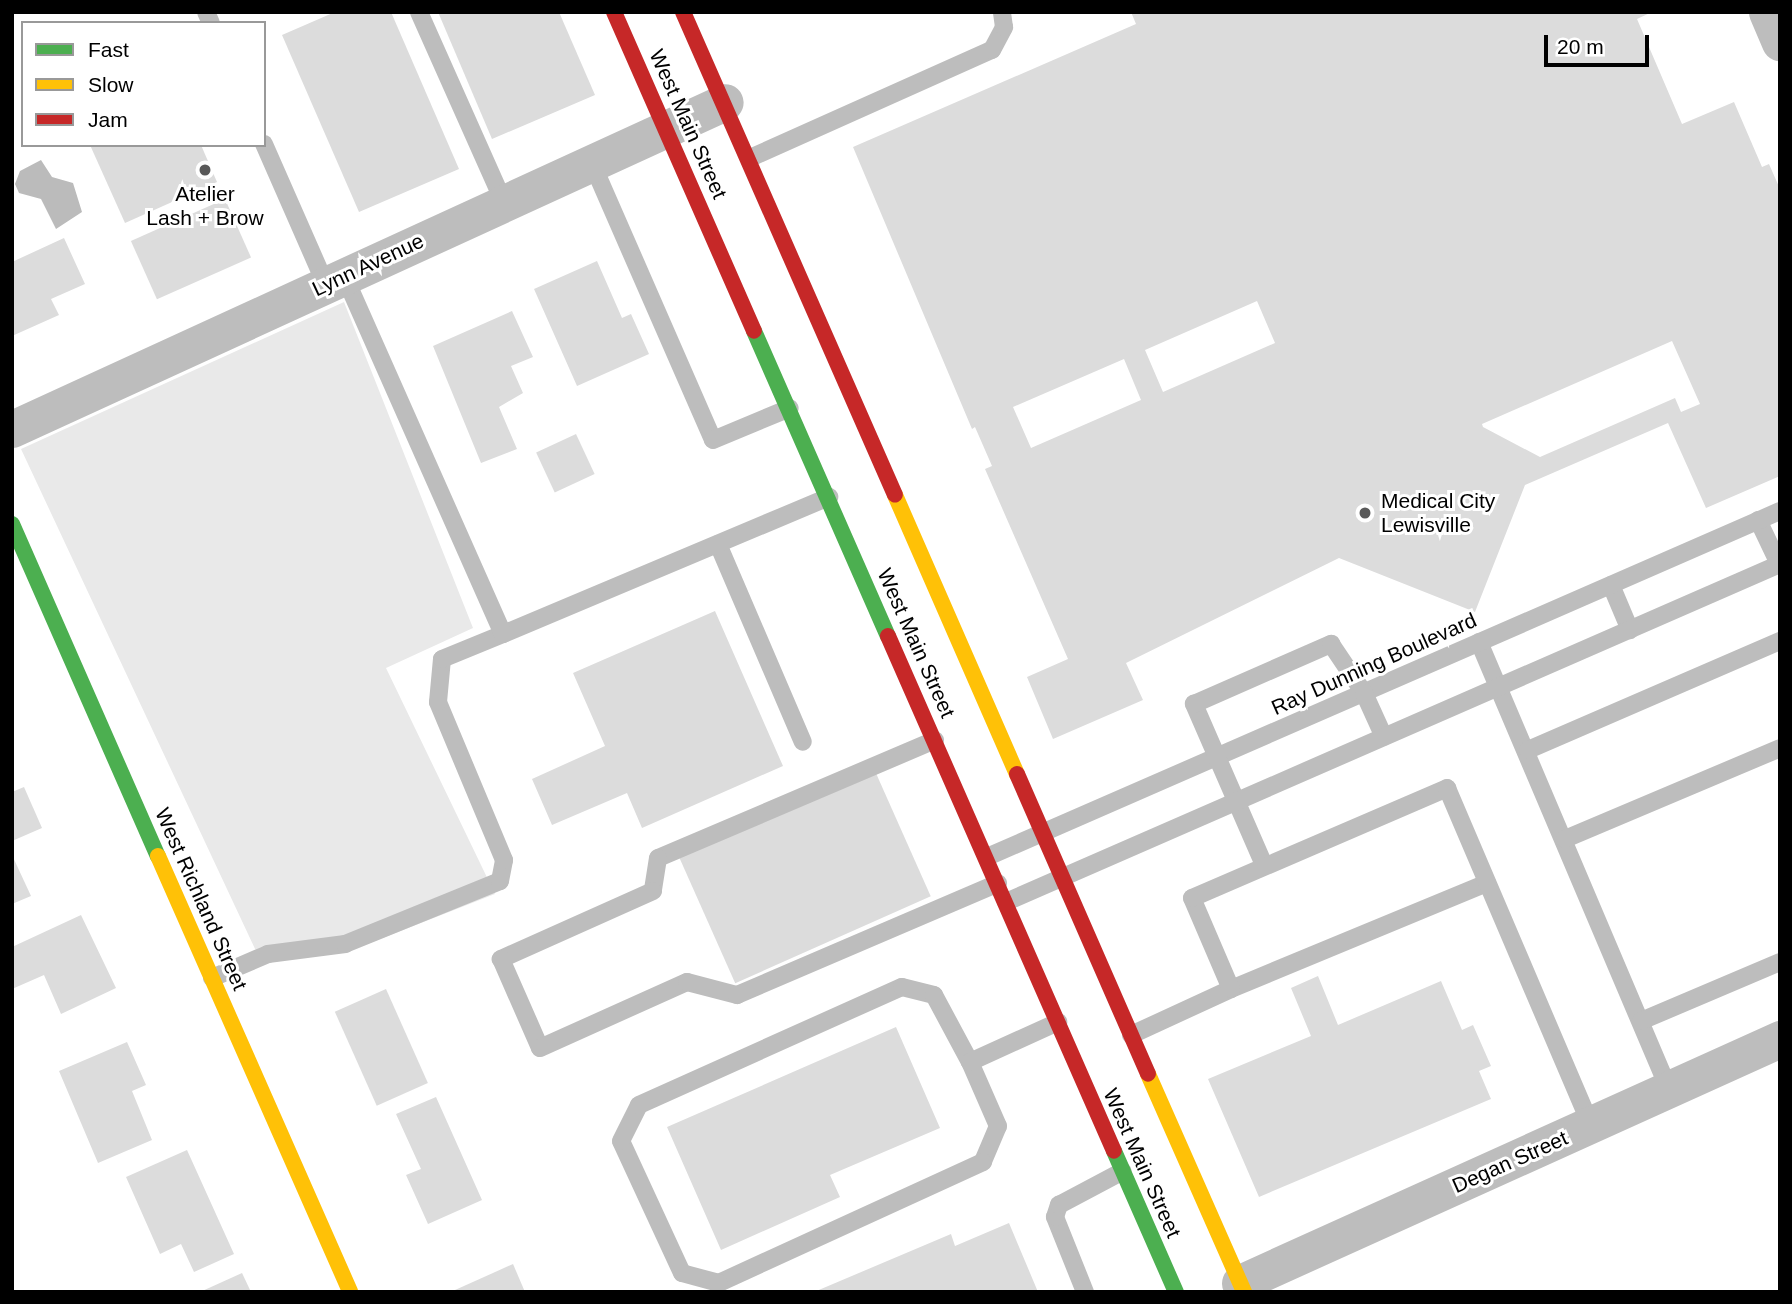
<!DOCTYPE html>
<style>
body{margin:0}
#map{position:relative;width:1792px;height:1304px;overflow:hidden;background:#fff;font-family:Helvetica,sans-serif}
div>[style]{position:absolute}
.green>*{inset:0;background:#e9e9e9}
.water>*{inset:0;background:#bbb}
.building>*{inset:0;background:#dcdcdc;transform-origin:0 0}
.lane>*{height:18px;margin:-9px;padding:0 9px;transform-origin:9px;border-radius:9px;background:#bdbdbd}
.street>*{height:37px;margin:-18.5px;padding:0 18.5px;transform-origin:18.5px;border-radius:18.5px;background:#bdbdbd}
.fast>*{height:16px;margin:-8px;padding:0 8px;transform-origin:8px;border-radius:8px;background:#4caf50}
.slow>*{height:16px;margin:-8px;padding:0 8px;transform-origin:8px;border-radius:8px;background:#ffc107}
.jam>*{height:16px;margin:-8px;padding:0 8px;transform-origin:8px;border-radius:8px;background:#c62828}
.dots>*{width:19px;height:19px;translate:-50% -50%;box-sizing:border-box;border:4px solid #fff;border-radius:50%}
span{translate:-50% -50%;white-space:nowrap;text-align:center;line-height:1.15;-webkit-text-stroke:6px #fff;paint-order:stroke}
.street-label{font-size:21px;color:#000}
.poi-label{font-size:21px;color:#000}
.left{translate:0 -50%;text-align:left}
.frame{position:absolute;inset:0;border:14px solid #000;pointer-events:none}
.legend{position:absolute;left:21px;top:21px;width:245px;height:126px;box-sizing:border-box;background:#fff;border:2px solid #999;margin:0;padding:9px 12px;list-style:none;font-size:21px;color:#000}
.legend li{display:flex;align-items:center;gap:14px;height:35px}
.legend b{width:35px;border:2px solid #999}
.scale{position:absolute;left:1544px;top:35px;width:105px;height:32px;box-sizing:border-box;border:4px solid #000;border-top:0;padding-left:9px;font-size:21px;line-height:24px;white-space:nowrap;color:#000;-webkit-text-stroke:5px #fff;paint-order:stroke}
</style>
<div id="map">
<div class="green">
<div style="clip-path:polygon(344px 302px,473px 628px,386px 668px,495px 894px,357px 948px,256px 951px,21px 449px)"></div>
</div>
<div class="water">
<div style="clip-path:polygon(41px 160px,52px 177px,73px 183px,82px 212px,56px 229px,41px 199px,19px 193px,15px 184px,20px 171px)"></div>
</div>
<div class="building">
<div style="clip-path:polygon(335px 12px,391px 12px,459px 169px,359px 212px,282px 35px)"></div>
<div style="clip-path:polygon(438px 12px,559px 12px,595px 95px,492px 139px)"></div>
<div style="clip-path:polygon(evenodd,1131px 12px,1652px 12px,1637px 19px,1682px 124px,1734px 102px,1762px 167px,1769px 164px,1780px 189px,1780px 476px,1706px 508px,1668px 423px,1525px 485px,1475px 612px,1339px 558px,1126px 663px,1143px 700px,1053px 739px,1027px 677px,1068px 659px,985px 469px,992px 466px,975px 427px,972px 429px,853px 147px,1136px 24px,1131px 12px,1257px 301px,1275px 343px,1163px 392px,1145px 350px,1257px 301px,1131px 12px,1672px 341px,1700px 404px,1681px 412px,1675px 398px,1540px 457px,1483px 427px,1482px 424px,1672px 341px,1131px 12px,1124px 359px,1141px 400px,1031px 448px,1013px 407px,1124px 359px)"></div>
<div style="clip-path:polygon(90px 145px,201px 145px,217px 182px,125px 223px)"></div>
<div style="left:225px;top:199px;width:64px;height:103px;rotate:66deg"></div>
<div style="clip-path:polygon(64px 238px,85px 284px,51px 299px,59px 315px,12px 336px,12px 262px)"></div>
<div style="clip-path:polygon(597px 261px,622px 318px,631px 314px,649px 354px,577px 386px,534px 289px)"></div>
<div style="clip-path:polygon(512px 311px,533px 357px,511px 366px,523px 393px,499px 407px,517px 449px,481px 463px,433px 346px)"></div>
<div style="left:576px;top:434px;width:44px;height:44px;rotate:65deg"></div>
<div style="clip-path:polygon(715px 611px,783px 766px,642px 828px,627px 793px,552px 825px,532px 779px,605px 746px,573px 673px)"></div>
<div style="left:875px;top:771px;width:137px;height:214px;rotate:66deg"></div>
<div style="clip-path:polygon(24px 787px,42px 828px,12px 841px,12px 792px)"></div>
<div style="clip-path:polygon(12px 855px,31px 896px,12px 904px)"></div>
<div style="clip-path:polygon(81px 915px,116px 988px,61px 1014px,44px 975px,12px 989px,12px 947px)"></div>
<div style="clip-path:polygon(1318px 976px,1338px 1025px,1441px 981px,1462px 1030px,1473px 1025px,1491px 1066px,1479px 1071px,1491px 1099px,1259px 1197px,1208px 1079px,1311px 1036px,1291px 988px)"></div>
<div style="left:386px;top:989px;width:103px;height:56px;rotate:66deg"></div>
<div style="clip-path:polygon(896px 1027px,940px 1128px,830px 1175px,840px 1197px,721px 1250px,667px 1127px)"></div>
<div style="clip-path:polygon(127px 1042px,146px 1085px,132px 1091px,152px 1140px,98px 1163px,59px 1071px)"></div>
<div style="clip-path:polygon(436px 1097px,482px 1200px,428px 1224px,406px 1175px,421px 1169px,396px 1114px)"></div>
<div style="clip-path:polygon(187px 1150px,234px 1254px,194px 1272px,181px 1244px,160px 1254px,126px 1177px)"></div>
<div style="clip-path:polygon(1009px 1223px,1038px 1292px,814px 1292px,951px 1234px,955px 1246px)"></div>
<div style="clip-path:polygon(513px 1264px,525px 1292px,456px 1292px,455px 1290px)"></div>
<div style="clip-path:polygon(242px 1273px,251px 1292px,200px 1292px)"></div>
</div>
<div class="lane">
<div style="left:206px;top:12px;width:12px;rotate:66deg"></div>
<div style="left:419px;top:12px;width:209px;rotate:66deg"></div>
<div style="left:264px;top:144px;width:154px;rotate:66.3deg"></div>
<div style="left:750px;top:158px;width:265px;rotate:-24.1deg"></div>
<div style="left:992px;top:50px;width:26px;rotate:-62deg"></div>
<div style="left:1004px;top:27px;width:15px;rotate:-98deg"></div>
<div style="left:592px;top:163px;width:302px;rotate:66.4deg"></div>
<div style="left:713px;top:440px;width:83px;rotate:-22.6deg"></div>
<div style="left:1758px;top:520px;width:49px;rotate:64.5deg"></div>
<div style="left:718px;top:544px;width:215px;rotate:66.8deg"></div>
<div style="left:1611px;top:585px;width:49px;rotate:67.1deg"></div>
<div style="left:503px;top:634px;width:354px;rotate:-22.8deg"></div>
<div style="left:1479px;top:642px;width:487px;rotate:67deg"></div>
<div style="left:935px;top:740px;width:301px;rotate:156.9deg"></div>
<div style="left:658px;top:858px;width:33px;rotate:99deg"></div>
<div style="left:653px;top:891px;width:167px;rotate:155.9deg"></div>
<div style="left:501px;top:959px;width:97px;rotate:66.3deg"></div>
<div style="left:540px;top:1048px;width:161px;rotate:-24.2deg"></div>
<div style="left:687px;top:982px;width:52px;rotate:14.6deg"></div>
<div style="left:737px;top:995px;width:284px;rotate:-23.2deg"></div>
<div style="left:1528px;top:750px;width:275px;rotate:-23.4deg"></div>
<div style="left:1565px;top:839px;width:233px;rotate:-22.9deg"></div>
<div style="left:987px;top:857px;width:865px;rotate:-23.57deg"></div>
<div style="left:1264px;top:865px;width:176px;rotate:-113.5deg"></div>
<div style="left:1194px;top:704px;width:150px;rotate:-23.7deg"></div>
<div style="left:1331px;top:644px;width:59px;rotate:56deg"></div>
<div style="left:1364px;top:693px;width:48px;rotate:65.6deg"></div>
<div style="left:1006px;top:902px;width:845px;rotate:-23.59deg"></div>
<div style="left:212px;top:978px;width:61px;rotate:-23.2deg"></div>
<div style="left:268px;top:954px;width:78px;rotate:-7.4deg"></div>
<div style="left:345px;top:944px;width:167px;rotate:-22.1deg"></div>
<div style="left:500px;top:881px;width:21px;rotate:-79deg"></div>
<div style="left:504px;top:860px;width:171px;rotate:-112.7deg"></div>
<div style="left:438px;top:702px;width:43px;rotate:-84.7deg"></div>
<div style="left:442px;top:659px;width:66px;rotate:-22.3deg"></div>
<div style="left:503px;top:634px;width:392px;rotate:-113.9deg"></div>
<div style="left:1231px;top:989px;width:277px;rotate:-22.5deg"></div>
<div style="left:1641px;top:1021px;width:151px;rotate:-23deg"></div>
<div style="left:1131px;top:1035px;width:110px;rotate:-24.7deg"></div>
<div style="left:1231px;top:989px;width:99px;rotate:-113.2deg"></div>
<div style="left:1192px;top:898px;width:278px;rotate:-23.3deg"></div>
<div style="left:1447px;top:788px;width:367px;rotate:66.9deg"></div>
<div style="left:970px;top:1062px;width:70px;rotate:66.4deg"></div>
<div style="left:998px;top:1126px;width:39px;rotate:113deg"></div>
<div style="left:983px;top:1162px;width:290px;rotate:155.4deg"></div>
<div style="left:719px;top:1283px;width:38px;rotate:-165deg"></div>
<div style="left:682px;top:1273px;width:145px;rotate:-114.8deg"></div>
<div style="left:621px;top:1141px;width:40px;rotate:-63.4deg"></div>
<div style="left:639px;top:1105px;width:288px;rotate:-24.2deg"></div>
<div style="left:902px;top:987px;width:33px;rotate:14deg"></div>
<div style="left:934px;top:995px;width:76px;rotate:61.8deg"></div>
<div style="left:970px;top:1062px;width:97px;rotate:-24.4deg"></div>
<div style="left:1085px;top:1292px;width:81px;rotate:-111.8deg"></div>
<div style="left:1055px;top:1217px;width:13px;rotate:-72deg"></div>
<div style="left:1059px;top:1205px;width:72px;rotate:-28deg"></div>
</div>
<div class="street">
<div style="left:1767px;top:12px;width:33px;rotate:67deg"></div>
<div style="left:12px;top:429px;width:784px;rotate:-24.64deg"></div>
<div style="left:1240px;top:1283px;width:593px;rotate:-24.32deg"></div>
</div>
<div class="fast">
<div style="left:754px;top:331px;width:333px;rotate:66.3deg"></div>
<div style="left:12px;top:524px;width:363px;rotate:66.3deg"></div>
<div style="left:1114px;top:1151px;width:154px;rotate:66.3deg"></div>
</div>
<div class="slow">
<div style="left:895px;top:495px;width:305px;rotate:66.4deg"></div>
<div style="left:158px;top:856px;width:476px;rotate:66.2deg"></div>
<div style="left:1148px;top:1074px;width:238px;rotate:66.2deg"></div>
</div>
<div class="jam">
<div style="left:614px;top:12px;width:348px;rotate:66.3deg"></div>
<div style="left:683px;top:12px;width:527px;rotate:66.3deg"></div>
<div style="left:888px;top:636px;width:562px;rotate:66.31deg"></div>
<div style="left:1017px;top:774px;width:327px;rotate:66.4deg"></div>
</div>
<div class="dots">
<div style="left:205px;top:170px;background:#595959"></div>
<div style="left:1365px;top:513px;background:#595959"></div>
</div>
<div class="street-label">
<span style="left:688px;top:124px;rotate:66deg">West Main Street</span>
<span style="left:368px;top:265px;rotate:-25deg">Lynn Avenue</span>
<span style="left:916px;top:643px;rotate:66deg">West Main Street</span>
<span style="left:1374px;top:664px;rotate:-24deg">Ray Dunning Boulevard</span>
<span style="left:201px;top:899px;rotate:66deg">West Richland Street</span>
<span style="left:1510px;top:1162px;rotate:-24deg">Degan Street</span>
<span style="left:1142px;top:1163px;rotate:66deg">West Main Street</span>
</div>
<div class="poi-label">
<span style="left:205px;top:206px">Atelier<br>Lash + Brow</span>
<span class="left" style="left:1381px;top:513px">Medical City<br>Lewisville</span>
</div>
<div class="frame"></div>
<ul class="legend">
<li><b style="height:9px;background:#4caf50"></b>Fast</li>
<li><b style="height:9px;background:#ffc107"></b>Slow</li>
<li><b style="height:9px;background:#c62828"></b>Jam</li>
</ul>
<div class="scale">20 m</div>
</div>
